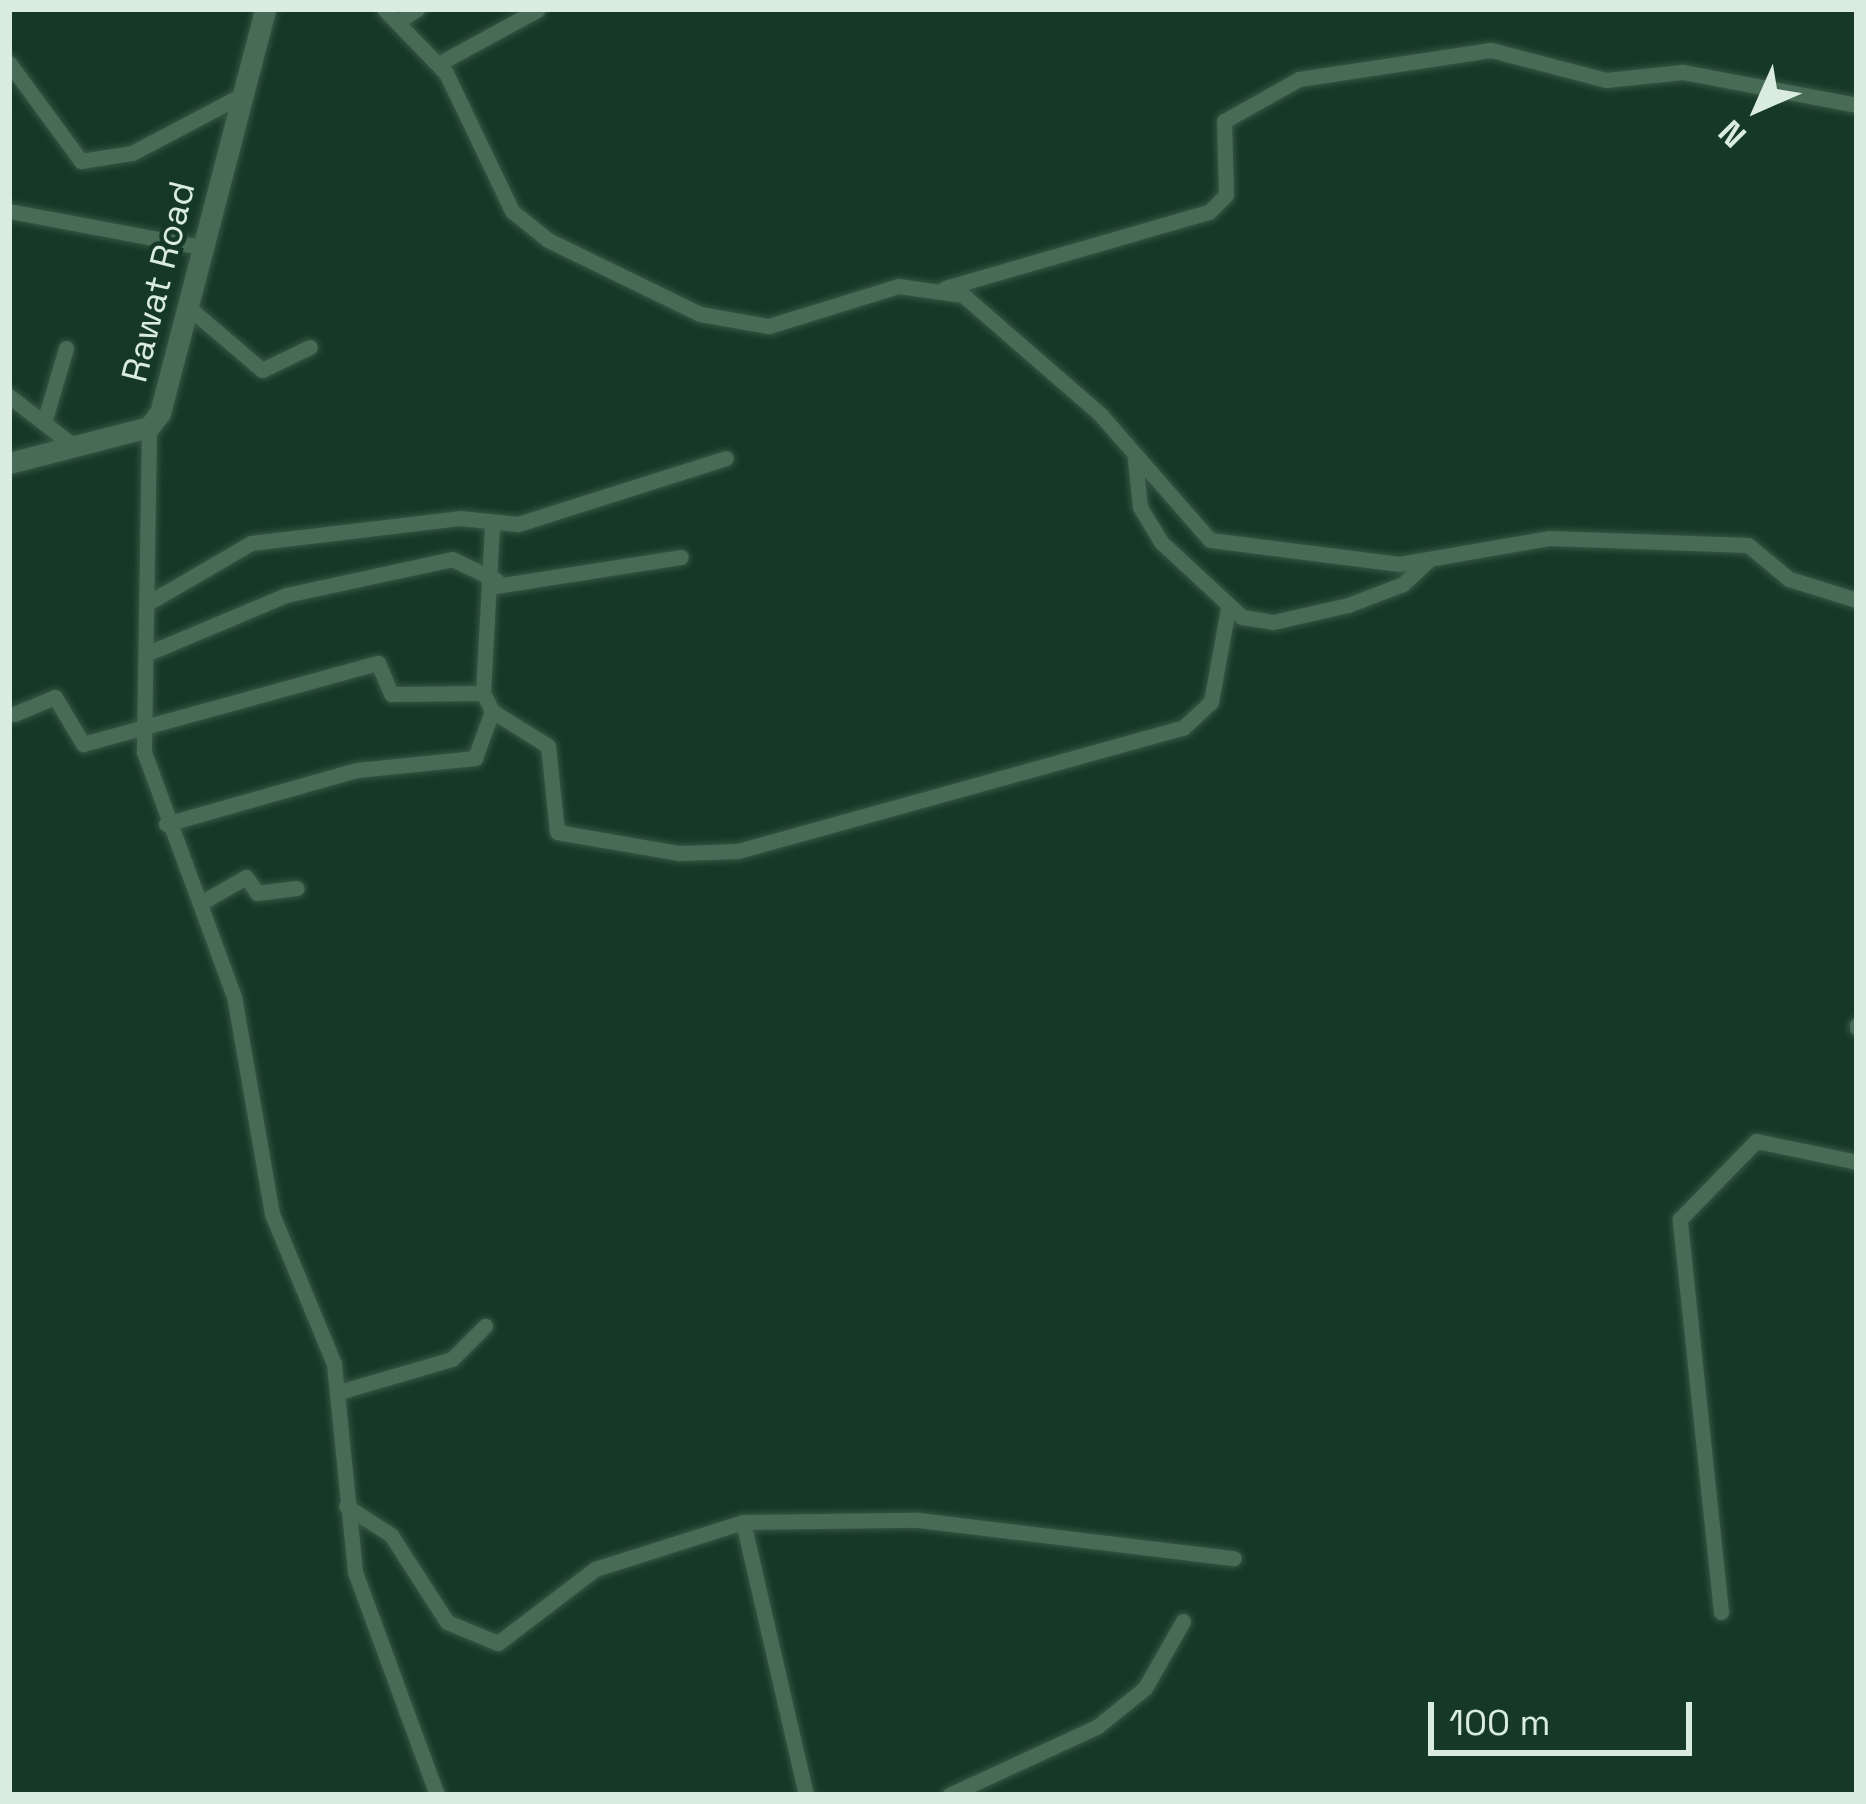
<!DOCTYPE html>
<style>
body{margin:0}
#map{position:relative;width:1866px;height:1804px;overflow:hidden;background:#163925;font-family:"Space Grotesk",sans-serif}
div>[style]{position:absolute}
.roads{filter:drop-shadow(0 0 3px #385544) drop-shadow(0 0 3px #385544)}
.street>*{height:15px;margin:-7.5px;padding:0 7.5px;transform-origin:7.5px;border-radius:7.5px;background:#486b55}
.secondary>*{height:21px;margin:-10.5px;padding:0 10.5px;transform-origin:10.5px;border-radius:10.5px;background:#486b55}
span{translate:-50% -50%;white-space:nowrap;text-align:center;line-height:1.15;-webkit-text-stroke:9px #163925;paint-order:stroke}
.street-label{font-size:36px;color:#d9ecdf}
.frame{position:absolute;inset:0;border:12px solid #d9ecdf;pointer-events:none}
.north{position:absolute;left:1698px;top:48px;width:120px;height:120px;-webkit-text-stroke:9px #163925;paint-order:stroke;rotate:225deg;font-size:33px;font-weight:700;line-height:48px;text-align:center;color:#d9ecdf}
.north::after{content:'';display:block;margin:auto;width:42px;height:54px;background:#d9ecdf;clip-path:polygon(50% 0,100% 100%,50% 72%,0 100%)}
.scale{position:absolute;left:1428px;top:1702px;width:264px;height:54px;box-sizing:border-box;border:6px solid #d9ecdf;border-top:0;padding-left:15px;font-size:36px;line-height:42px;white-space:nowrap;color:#d9ecdf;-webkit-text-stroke:9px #163925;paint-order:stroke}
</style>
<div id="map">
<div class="roads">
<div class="street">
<div style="left:384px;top:9px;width:89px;rotate:45.9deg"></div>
<div style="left:446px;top:73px;width:153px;rotate:64.4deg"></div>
<div style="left:512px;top:211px;width:46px;rotate:38.9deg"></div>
<div style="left:548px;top:240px;width:169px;rotate:26deg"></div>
<div style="left:700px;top:314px;width:70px;rotate:9.9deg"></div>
<div style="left:769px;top:326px;width:135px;rotate:-17.2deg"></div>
<div style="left:898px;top:286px;width:66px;rotate:7.9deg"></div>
<div style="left:963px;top:295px;width:181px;rotate:41deg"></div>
<div style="left:1100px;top:414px;width:167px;rotate:48.9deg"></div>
<div style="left:1210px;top:540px;width:191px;rotate:7.2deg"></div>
<div style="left:1399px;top:564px;width:152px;rotate:-9.8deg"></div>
<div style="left:1549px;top:538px;width:199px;rotate:2deg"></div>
<div style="left:1748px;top:545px;width:53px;rotate:39.7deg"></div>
<div style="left:1789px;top:579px;width:71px;rotate:17.2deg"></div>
<div style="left:397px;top:22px;width:24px;rotate:-33deg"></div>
<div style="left:9px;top:63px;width:122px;rotate:53.7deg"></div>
<div style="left:81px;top:161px;width:52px;rotate:-8.9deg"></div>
<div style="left:132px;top:153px;width:122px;rotate:-27.8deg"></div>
<div style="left:438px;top:64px;width:113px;rotate:-28.6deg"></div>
<div style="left:9px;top:211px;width:196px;rotate:10.6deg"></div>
<div style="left:945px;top:288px;width:275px;rotate:-16.1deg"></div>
<div style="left:1209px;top:212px;width:24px;rotate:-45deg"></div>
<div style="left:1226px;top:195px;width:74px;rotate:-91.5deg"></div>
<div style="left:1224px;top:121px;width:86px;rotate:-29.2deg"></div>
<div style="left:1299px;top:79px;width:194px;rotate:-8.6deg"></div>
<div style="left:1491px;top:50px;width:119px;rotate:14.6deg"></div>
<div style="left:1606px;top:80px;width:77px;rotate:-5.9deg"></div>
<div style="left:1683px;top:72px;width:177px;rotate:10.7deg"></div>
<div style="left:188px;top:307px;width:97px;rotate:40.4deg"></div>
<div style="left:262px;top:370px;width:53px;rotate:-25.6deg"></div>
<div style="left:9px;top:396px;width:78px;rotate:37.7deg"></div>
<div style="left:45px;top:419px;width:74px;rotate:-73.5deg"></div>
<div style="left:149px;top:427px;width:325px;rotate:90.9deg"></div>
<div style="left:144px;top:752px;width:260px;rotate:69.8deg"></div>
<div style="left:234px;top:996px;width:221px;rotate:80.1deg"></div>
<div style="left:272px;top:1214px;width:162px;rotate:67.5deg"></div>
<div style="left:334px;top:1364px;width:209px;rotate:84.2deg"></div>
<div style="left:355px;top:1572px;width:238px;rotate:69.8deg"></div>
<div style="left:1135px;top:460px;width:47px;rotate:83.9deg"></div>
<div style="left:1140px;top:507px;width:41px;rotate:59deg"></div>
<div style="left:1161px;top:542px;width:110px;rotate:42.8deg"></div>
<div style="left:1242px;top:617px;width:31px;rotate:9deg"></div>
<div style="left:1273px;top:622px;width:77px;rotate:-12.8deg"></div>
<div style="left:1348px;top:605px;width:59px;rotate:-20.9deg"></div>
<div style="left:1403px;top:584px;width:34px;rotate:-43deg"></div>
<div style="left:492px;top:526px;width:167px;rotate:93.1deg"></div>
<div style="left:483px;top:693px;width:20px;rotate:63deg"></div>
<div style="left:492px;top:711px;width:66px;rotate:32deg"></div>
<div style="left:548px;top:746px;width:86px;rotate:84deg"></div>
<div style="left:557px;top:832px;width:124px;rotate:9.8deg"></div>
<div style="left:679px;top:853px;width:59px;rotate:-1.9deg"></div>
<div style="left:738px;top:851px;width:462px;rotate:-15.5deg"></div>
<div style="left:1183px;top:728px;width:38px;rotate:-43deg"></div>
<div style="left:1211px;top:702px;width:96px;rotate:-79.7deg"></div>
<div style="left:496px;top:586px;width:187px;rotate:-8.9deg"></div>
<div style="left:153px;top:600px;width:113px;rotate:-30.2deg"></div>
<div style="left:251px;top:543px;width:210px;rotate:-6.8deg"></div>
<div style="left:460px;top:518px;width:58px;rotate:5.9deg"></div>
<div style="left:518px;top:524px;width:218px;rotate:-17.6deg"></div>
<div style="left:153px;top:651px;width:144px;rotate:-22.8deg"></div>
<div style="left:286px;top:595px;width:170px;rotate:-12.2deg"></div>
<div style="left:452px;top:559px;width:49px;rotate:25.5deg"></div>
<div style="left:14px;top:714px;width:44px;rotate:-22.5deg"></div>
<div style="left:55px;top:697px;width:55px;rotate:59.2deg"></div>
<div style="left:83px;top:744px;width:306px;rotate:-15.4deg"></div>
<div style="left:378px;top:663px;width:34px;rotate:67deg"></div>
<div style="left:391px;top:694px;width:92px;rotate:-0.6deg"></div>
<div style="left:166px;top:824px;width:198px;rotate:-15.8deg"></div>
<div style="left:357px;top:770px;width:119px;rotate:-5.8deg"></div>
<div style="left:475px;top:758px;width:50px;rotate:-70.1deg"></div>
<div style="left:204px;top:901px;width:48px;rotate:-29.7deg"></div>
<div style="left:246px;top:877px;width:19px;rotate:55deg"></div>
<div style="left:257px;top:893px;width:40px;rotate:-7.1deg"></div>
<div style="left:1857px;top:1025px;width:3px;rotate:90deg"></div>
<div style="left:339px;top:1392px;width:118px;rotate:-16.3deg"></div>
<div style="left:452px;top:1359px;width:47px;rotate:-45deg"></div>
<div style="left:346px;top:1506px;width:54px;rotate:32.8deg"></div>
<div style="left:391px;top:1535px;width:103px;rotate:57.2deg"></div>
<div style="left:447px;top:1622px;width:55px;rotate:22.4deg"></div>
<div style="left:498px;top:1643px;width:122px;rotate:-37.3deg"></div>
<div style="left:595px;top:1569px;width:155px;rotate:-17.6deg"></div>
<div style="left:743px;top:1522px;width:175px;rotate:-0.7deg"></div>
<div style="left:918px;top:1520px;width:318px;rotate:6.9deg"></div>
<div style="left:743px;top:1522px;width:280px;rotate:77deg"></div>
<div style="left:1721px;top:1612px;width:395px;rotate:-96deg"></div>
<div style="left:1680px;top:1219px;width:109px;rotate:-45.7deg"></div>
<div style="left:1756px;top:1141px;width:103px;rotate:11.7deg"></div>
<div style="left:949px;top:1795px;width:164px;rotate:-24.8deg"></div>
<div style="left:1098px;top:1726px;width:60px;rotate:-39deg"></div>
<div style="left:1145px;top:1688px;width:77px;rotate:-60.4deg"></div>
</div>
<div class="secondary">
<div style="left:9px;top:463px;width:145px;rotate:-14.4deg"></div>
<div style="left:149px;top:427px;width:18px;rotate:-52deg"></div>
<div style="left:160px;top:413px;width:417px;rotate:-75.4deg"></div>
</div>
</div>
<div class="street-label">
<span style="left:159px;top:282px;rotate:-76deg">Rawat Road</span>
</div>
<div class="frame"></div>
<div class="north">N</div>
<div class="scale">100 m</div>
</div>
